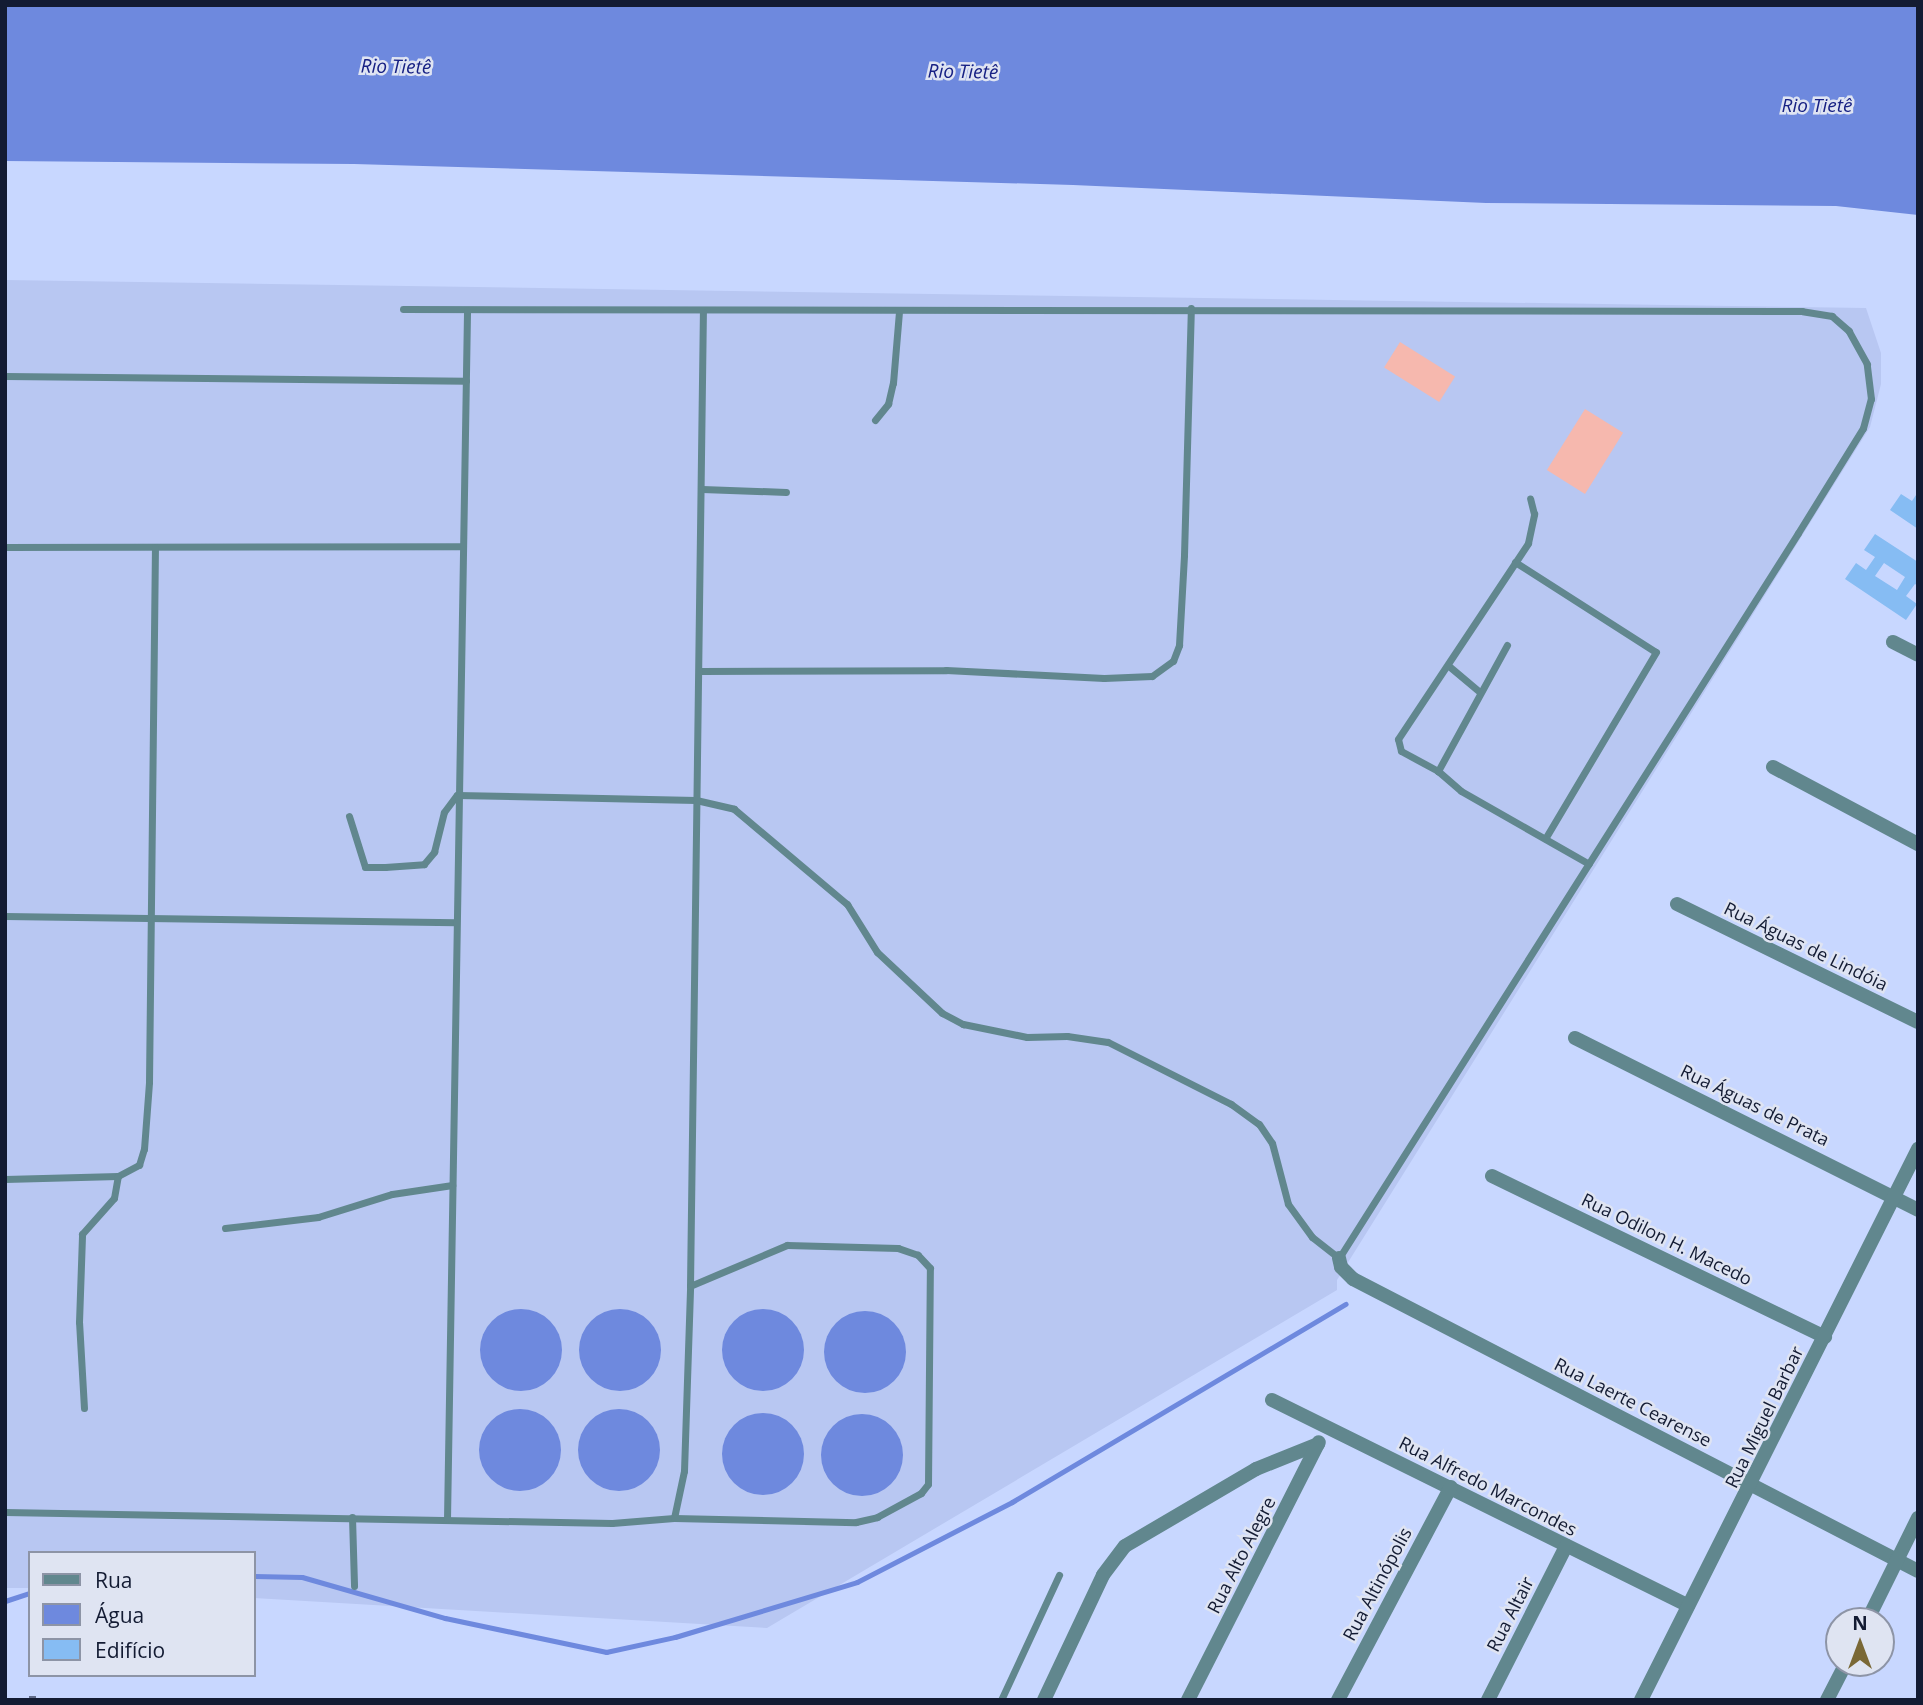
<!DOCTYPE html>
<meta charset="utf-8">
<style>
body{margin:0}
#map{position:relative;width:1923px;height:1705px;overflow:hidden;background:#c8d7ff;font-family:"Open Sans",sans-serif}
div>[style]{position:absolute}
.built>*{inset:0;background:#b8c7f2}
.green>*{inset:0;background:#f6b8ae;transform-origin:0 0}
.water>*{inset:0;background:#6e89de}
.round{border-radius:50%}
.stream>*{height:5px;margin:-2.5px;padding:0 2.5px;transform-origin:2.5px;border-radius:2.5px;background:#6e89de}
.building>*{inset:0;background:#86bcf3}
.lane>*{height:7px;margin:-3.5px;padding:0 3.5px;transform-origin:3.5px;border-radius:3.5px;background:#61878e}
.street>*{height:14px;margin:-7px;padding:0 7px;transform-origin:7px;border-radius:7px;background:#61878e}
.rail>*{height:8px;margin-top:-4px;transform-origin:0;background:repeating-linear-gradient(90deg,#dfe4f2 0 16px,#606b8a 0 32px);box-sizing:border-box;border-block:2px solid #606b8a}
span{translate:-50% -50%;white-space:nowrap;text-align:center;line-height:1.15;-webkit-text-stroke:5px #dfe4f2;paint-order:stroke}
.street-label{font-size:18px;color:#131b33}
.water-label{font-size:19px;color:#172184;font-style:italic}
.frame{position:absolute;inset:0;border:7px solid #131b33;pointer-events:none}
.legend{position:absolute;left:28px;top:1551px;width:228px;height:126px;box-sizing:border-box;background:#dfe4f2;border:2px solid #8d94a6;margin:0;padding:9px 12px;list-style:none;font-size:21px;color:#131b33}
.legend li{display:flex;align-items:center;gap:14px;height:35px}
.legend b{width:35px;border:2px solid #8d94a6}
.north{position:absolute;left:1825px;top:1607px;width:70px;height:70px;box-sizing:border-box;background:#dfe4f2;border:2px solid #8d94a6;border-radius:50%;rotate:0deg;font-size:19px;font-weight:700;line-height:28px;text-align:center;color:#131b33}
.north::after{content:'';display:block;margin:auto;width:24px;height:32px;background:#7a6836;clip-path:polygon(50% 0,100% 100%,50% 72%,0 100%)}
</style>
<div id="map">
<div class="built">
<div style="clip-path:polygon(5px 280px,1866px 308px,1881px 353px,1881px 384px,1870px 427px,1337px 1280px,1337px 1290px,767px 1628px,254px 1598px,254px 1553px,30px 1553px,30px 1588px,5px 1588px)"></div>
</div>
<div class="green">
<div style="left:1400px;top:342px;width:65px;height:30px;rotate:32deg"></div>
<div style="left:1585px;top:409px;width:45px;height:72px;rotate:32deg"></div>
</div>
<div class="water">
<div style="clip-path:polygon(5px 5px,1918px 6px,1918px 215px,1836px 206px,1486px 203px,1073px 185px,354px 164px,5px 161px)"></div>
<div class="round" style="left:480px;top:1309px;width:82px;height:82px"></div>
<div class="round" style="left:722px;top:1309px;width:82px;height:82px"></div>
<div class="round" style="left:579px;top:1309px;width:82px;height:82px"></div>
<div class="round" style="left:824px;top:1311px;width:82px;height:82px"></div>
<div class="round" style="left:578px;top:1409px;width:82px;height:82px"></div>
<div class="round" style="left:479px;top:1409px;width:82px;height:82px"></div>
<div class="round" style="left:722px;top:1413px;width:82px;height:82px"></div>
<div class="round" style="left:821px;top:1414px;width:82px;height:82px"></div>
</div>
<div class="stream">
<div style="left:254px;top:1576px;width:48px;rotate:1.2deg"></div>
<div style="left:302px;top:1577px;width:149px;rotate:16deg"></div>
<div style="left:445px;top:1618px;width:165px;rotate:11.9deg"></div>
<div style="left:606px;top:1652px;width:71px;rotate:-12.3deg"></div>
<div style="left:675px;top:1637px;width:190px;rotate:-16.8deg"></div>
<div style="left:857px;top:1582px;width:174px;rotate:-27.3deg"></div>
<div style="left:1012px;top:1502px;width:388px;rotate:-30.7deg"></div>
<div style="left:5px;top:1601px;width:26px;rotate:-18deg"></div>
</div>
<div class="building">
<div style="clip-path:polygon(1918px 492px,1918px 529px,1890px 510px,1901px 494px,1912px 501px)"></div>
<div style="clip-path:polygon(evenodd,1875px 534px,1918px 562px,1918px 586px,1915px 584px,1906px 596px,1917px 604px,1906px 620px,1845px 579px,1856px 563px,1866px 570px,1875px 557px,1864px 550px,1875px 534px,1884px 563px,1905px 577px,1897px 590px,1875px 576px,1884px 563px)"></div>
</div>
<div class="lane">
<div style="left:5px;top:376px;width:461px;rotate:0.6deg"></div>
<div style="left:875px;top:420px;width:21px;rotate:-51deg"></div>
<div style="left:888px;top:404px;width:22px;rotate:-77deg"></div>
<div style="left:893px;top:383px;width:71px;rotate:-85.2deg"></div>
<div style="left:702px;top:489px;width:84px;rotate:2deg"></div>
<div style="left:5px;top:547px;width:457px;rotate:-0.1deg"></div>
<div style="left:1515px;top:562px;width:167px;rotate:32.6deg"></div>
<div style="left:1656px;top:652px;width:217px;rotate:120.7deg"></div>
<div style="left:1507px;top:645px;width:144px;rotate:118.7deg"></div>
<div style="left:1438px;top:771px;width:30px;rotate:41deg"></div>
<div style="left:1461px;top:791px;width:147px;rotate:29.7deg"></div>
<div style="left:1450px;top:667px;width:39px;rotate:40deg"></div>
<div style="left:702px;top:671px;width:244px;rotate:-0.2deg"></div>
<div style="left:946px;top:670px;width:158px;rotate:2.9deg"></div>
<div style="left:1104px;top:678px;width:48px;rotate:-2.4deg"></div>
<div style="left:1152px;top:676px;width:26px;rotate:-36deg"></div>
<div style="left:1173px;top:661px;width:17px;rotate:-69deg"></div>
<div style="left:1179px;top:645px;width:90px;rotate:-86.8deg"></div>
<div style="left:1184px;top:555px;width:247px;rotate:-88.4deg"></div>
<div style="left:1438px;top:771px;width:42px;rotate:-151.6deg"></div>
<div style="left:1401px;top:751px;width:12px;rotate:-104deg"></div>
<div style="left:1398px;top:739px;width:235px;rotate:-56.4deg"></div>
<div style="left:1528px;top:543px;width:30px;rotate:-78deg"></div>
<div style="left:1534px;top:514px;width:16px;rotate:-104deg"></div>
<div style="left:349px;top:816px;width:53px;rotate:72.6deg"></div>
<div style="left:365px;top:867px;width:20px"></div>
<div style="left:385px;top:867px;width:39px;rotate:-4deg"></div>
<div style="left:424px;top:864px;width:16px;rotate:-50deg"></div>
<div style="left:434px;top:852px;width:41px;rotate:-76deg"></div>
<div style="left:444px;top:812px;width:21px;rotate:-53deg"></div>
<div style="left:457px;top:795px;width:239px;rotate:1.2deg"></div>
<div style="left:696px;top:800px;width:39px;rotate:13deg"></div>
<div style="left:734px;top:809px;width:148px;rotate:40.1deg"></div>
<div style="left:847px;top:904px;width:57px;rotate:58deg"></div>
<div style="left:877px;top:952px;width:89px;rotate:43.2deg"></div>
<div style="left:942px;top:1013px;width:24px;rotate:28deg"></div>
<div style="left:963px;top:1024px;width:65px;rotate:11.5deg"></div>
<div style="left:1027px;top:1037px;width:40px;rotate:-1.4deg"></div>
<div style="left:1067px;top:1036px;width:41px;rotate:8.3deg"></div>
<div style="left:1108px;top:1042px;width:138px;rotate:26.8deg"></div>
<div style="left:1231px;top:1104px;width:34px;rotate:36deg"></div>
<div style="left:1259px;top:1124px;width:23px;rotate:56deg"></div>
<div style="left:1272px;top:1143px;width:63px;rotate:75.3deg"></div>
<div style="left:1288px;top:1204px;width:41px;rotate:54deg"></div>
<div style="left:1312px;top:1237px;width:34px;rotate:38deg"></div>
<div style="left:1339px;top:1258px;width:858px;rotate:-57.66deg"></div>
<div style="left:1798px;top:533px;width:123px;rotate:-58.2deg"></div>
<div style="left:1863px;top:428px;width:30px;rotate:-75deg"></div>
<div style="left:1871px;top:399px;width:35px;rotate:-97deg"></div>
<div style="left:1867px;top:364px;width:38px;rotate:-119deg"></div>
<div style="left:1849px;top:331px;width:23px;rotate:-139deg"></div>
<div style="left:1832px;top:316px;width:30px;rotate:-171deg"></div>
<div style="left:1802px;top:311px;width:1399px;rotate:-179.92deg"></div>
<div style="left:5px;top:916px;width:451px;rotate:0.8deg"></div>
<div style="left:5px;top:1179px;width:113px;rotate:-1.5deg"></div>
<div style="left:118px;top:1176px;width:24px;rotate:-28deg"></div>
<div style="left:139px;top:1165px;width:17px;rotate:-73deg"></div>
<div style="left:144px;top:1149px;width:67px;rotate:-85.7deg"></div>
<div style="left:149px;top:1082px;width:535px;rotate:-89.36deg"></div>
<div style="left:225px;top:1228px;width:94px;rotate:-6.7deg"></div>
<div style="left:318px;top:1217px;width:77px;rotate:-17.3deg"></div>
<div style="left:392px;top:1194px;width:61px;rotate:-8.5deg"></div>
<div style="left:84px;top:1408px;width:86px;rotate:-93.3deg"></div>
<div style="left:79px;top:1322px;width:88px;rotate:-88deg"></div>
<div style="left:82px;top:1234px;width:48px;rotate:-48.4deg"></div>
<div style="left:114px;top:1198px;width:22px;rotate:-80deg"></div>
<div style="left:5px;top:1512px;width:607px;rotate:1.04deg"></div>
<div style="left:612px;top:1523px;width:62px;rotate:-4.6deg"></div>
<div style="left:674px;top:1518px;width:48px;rotate:-78deg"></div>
<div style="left:684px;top:1471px;width:185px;rotate:-88.1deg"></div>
<div style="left:690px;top:1286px;width:974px;rotate:-89.24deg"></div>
<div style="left:352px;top:1517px;width:69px;rotate:88.3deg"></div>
<div style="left:674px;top:1518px;width:182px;rotate:1.3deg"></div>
<div style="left:856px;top:1522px;width:22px;rotate:-13deg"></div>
<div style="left:877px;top:1517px;width:50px;rotate:-28.6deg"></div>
<div style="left:921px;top:1493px;width:11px;rotate:-52deg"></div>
<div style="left:928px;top:1484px;width:216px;rotate:-89.5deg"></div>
<div style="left:930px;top:1268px;width:18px;rotate:-133deg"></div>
<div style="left:918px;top:1255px;width:21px;rotate:-161deg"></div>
<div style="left:898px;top:1248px;width:111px;rotate:-178.5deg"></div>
<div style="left:787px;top:1245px;width:105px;rotate:157.1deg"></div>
<div style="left:447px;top:1519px;width:1209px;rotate:-89.05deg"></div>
<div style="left:1001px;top:1700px;width:138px;rotate:-65.1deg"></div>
</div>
<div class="street">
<div style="left:1893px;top:642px;width:28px;rotate:27deg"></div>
<div style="left:1773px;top:767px;width:164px;rotate:28deg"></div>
<div style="left:1677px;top:904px;width:268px;rotate:26.1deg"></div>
<div style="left:1575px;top:1038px;width:384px;rotate:26.6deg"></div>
<div style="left:1492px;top:1176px;width:370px;rotate:25.8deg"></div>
<div style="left:1339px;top:1258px;width:9px;rotate:77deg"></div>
<div style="left:1341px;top:1267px;width:17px;rotate:45deg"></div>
<div style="left:1353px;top:1279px;width:636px;rotate:27.33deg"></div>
<div style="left:1272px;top:1400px;width:464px;rotate:26.3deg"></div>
<div style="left:1867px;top:1621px;width:115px;rotate:-63.7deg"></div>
<div style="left:1044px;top:1700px;width:138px;rotate:-64.7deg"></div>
<div style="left:1103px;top:1575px;width:36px;rotate:-53deg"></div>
<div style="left:1125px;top:1546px;width:152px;rotate:-30.4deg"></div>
<div style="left:1256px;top:1469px;width:67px;rotate:-22deg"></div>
<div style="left:1188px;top:1700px;width:289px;rotate:-63.1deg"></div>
<div style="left:1338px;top:1700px;width:241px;rotate:-62.1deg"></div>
<div style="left:1488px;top:1700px;width:173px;rotate:-63.1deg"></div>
<div style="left:1641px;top:1700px;width:617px;rotate:-63.31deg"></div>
<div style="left:1827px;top:1700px;width:42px;rotate:-62.8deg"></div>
</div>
<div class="rail">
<div style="left:29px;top:1700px;width:7px"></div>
</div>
<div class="street-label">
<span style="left:1806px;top:946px;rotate:26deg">Rua Águas de Lindóia</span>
<span style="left:1755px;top:1105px;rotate:26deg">Rua Águas de Prata</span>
<span style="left:1667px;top:1239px;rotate:26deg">Rua Odilon H. Macedo</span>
<span style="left:1633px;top:1402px;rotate:27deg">Rua Laerte Cearense</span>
<span style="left:1764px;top:1417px;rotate:-64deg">Rua Miguel Barbar</span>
<span style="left:1488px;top:1486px;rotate:27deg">Rua Alfredo Marcondes</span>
<span style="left:1241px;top:1555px;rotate:-63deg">Rua Alto Alegre</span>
<span style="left:1377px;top:1584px;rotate:-62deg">Rua Altinópolis</span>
<span style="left:1510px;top:1614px;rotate:-63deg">Rua Altair</span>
</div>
<div class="water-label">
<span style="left:396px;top:67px;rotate:1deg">Rio Tietê</span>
<span style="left:963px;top:72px;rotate:1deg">Rio Tietê</span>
<span style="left:1817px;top:106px">Rio Tietê</span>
</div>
<div class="frame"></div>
<ul class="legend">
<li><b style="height:9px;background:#61878e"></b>Rua</li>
<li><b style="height:19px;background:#6e89de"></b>Água</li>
<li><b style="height:19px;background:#86bcf3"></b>Edifício</li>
</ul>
<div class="north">N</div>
</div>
